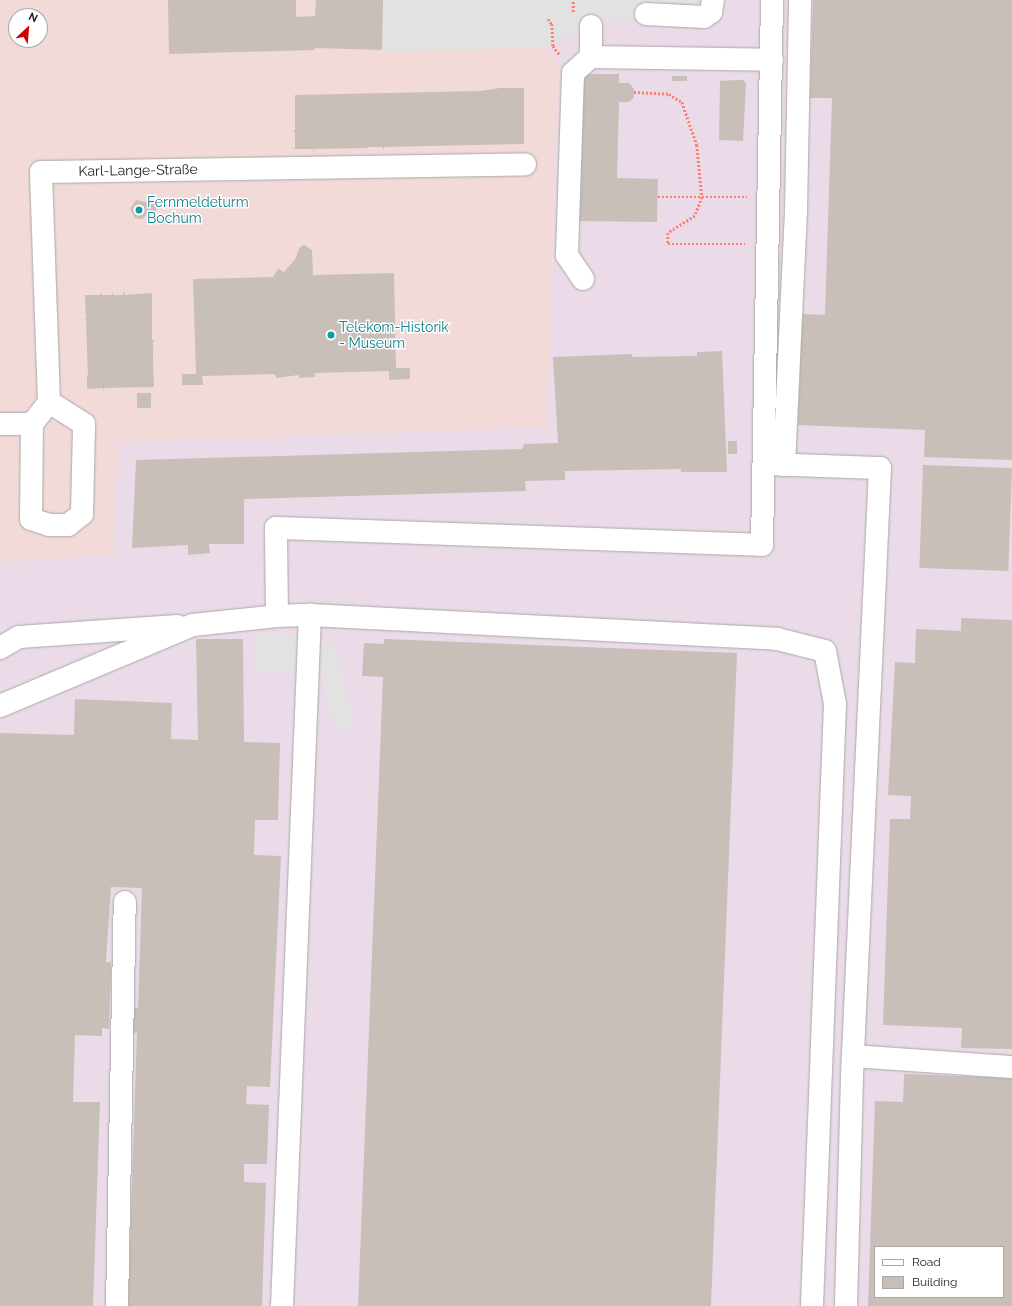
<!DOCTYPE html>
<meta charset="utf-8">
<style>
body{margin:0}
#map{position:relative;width:1012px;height:1306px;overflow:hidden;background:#f2efe9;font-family:Raleway,sans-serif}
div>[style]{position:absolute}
.commercial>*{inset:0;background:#f2dad9}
.industrial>*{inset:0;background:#ebdbe8}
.parking>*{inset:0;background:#e2e2e2}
.building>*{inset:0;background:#c7bfb8;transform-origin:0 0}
.path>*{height:2.5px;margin-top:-1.25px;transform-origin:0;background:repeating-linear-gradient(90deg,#fa8072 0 2px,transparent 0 4px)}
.roads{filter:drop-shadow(0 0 1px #a9a9a9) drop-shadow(0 0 1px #a9a9a9)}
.minor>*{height:22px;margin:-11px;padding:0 11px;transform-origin:11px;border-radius:11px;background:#fff}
.dots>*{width:11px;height:11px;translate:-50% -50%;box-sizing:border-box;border:2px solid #fff;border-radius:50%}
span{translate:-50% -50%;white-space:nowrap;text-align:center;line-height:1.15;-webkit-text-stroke:3px #fff;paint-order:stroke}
.street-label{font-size:14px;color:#222}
.culture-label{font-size:14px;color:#0d838f}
.left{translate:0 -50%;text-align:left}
.legend{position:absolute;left:874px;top:1246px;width:130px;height:52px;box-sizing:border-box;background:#fff;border:1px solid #a7a7a7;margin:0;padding:5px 7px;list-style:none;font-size:12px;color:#222}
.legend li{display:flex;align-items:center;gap:8px;height:20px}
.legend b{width:20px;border:1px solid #a7a7a7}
.north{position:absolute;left:8px;top:8px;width:40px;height:40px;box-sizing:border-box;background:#fff;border:1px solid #a7a7a7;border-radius:50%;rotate:26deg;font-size:11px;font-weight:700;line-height:16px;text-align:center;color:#222}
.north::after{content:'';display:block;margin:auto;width:14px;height:18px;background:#d40000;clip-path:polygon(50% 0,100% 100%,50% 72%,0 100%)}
</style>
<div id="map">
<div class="commercial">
<div style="clip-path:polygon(evenodd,0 0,382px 0,382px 52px,545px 47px,559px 64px,547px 427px,118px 443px,114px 555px,0 562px,0 0,16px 16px,40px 16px,40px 40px,16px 40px,16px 16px)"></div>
</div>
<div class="industrial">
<div style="clip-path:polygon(evenodd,382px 0,1012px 0,1012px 1306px,0 1306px,0 562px,114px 555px,118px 443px,547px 427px,559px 64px,544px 47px,381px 52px,382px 0,875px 1247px,1003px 1247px,1003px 1297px,875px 1297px,875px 1247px)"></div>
</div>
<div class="parking">
<div style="clip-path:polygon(383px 0,718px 0,716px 22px,600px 18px,545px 47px,381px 52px)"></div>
<div style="clip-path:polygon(256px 633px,292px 635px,334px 644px,355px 726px,335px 730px,323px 678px,292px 672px,255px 671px)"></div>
</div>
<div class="building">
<div style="clip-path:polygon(168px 0,296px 0,296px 17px,315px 16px,316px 0,383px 0,382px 50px,315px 48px,315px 50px,169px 54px)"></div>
<div style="clip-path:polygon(813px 0,1012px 0,1012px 460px,924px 457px,925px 430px,798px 425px,802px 314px,825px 315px,832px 98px,810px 98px)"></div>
<div style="clip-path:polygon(580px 74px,619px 74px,619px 83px,629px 83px,634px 89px,634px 97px,629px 102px,619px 102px,617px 178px,658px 179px,657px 222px,578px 221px)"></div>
<div style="left:672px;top:76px;width:15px;height:5px"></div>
<div style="clip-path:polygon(737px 80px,743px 80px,746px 83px,743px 141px,719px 140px,720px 81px)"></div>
<div style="clip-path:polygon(500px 88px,524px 88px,524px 144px,384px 147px,384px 151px,383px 147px,367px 147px,366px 151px,366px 148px,314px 149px,314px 153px,313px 149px,292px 149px,295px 148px,295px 132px,292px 131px,295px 130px,295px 95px,480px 91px)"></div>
<div style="clip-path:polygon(136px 200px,155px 204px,156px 212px,149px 212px,142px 219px,135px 218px,130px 209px)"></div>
<div style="clip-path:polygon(304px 245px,312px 250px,313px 275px,394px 273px,396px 368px,410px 368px,410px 379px,389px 380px,389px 371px,315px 373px,315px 377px,299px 378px,299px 375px,276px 378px,275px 374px,240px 375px,202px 376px,203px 385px,182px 385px,182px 374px,196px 374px,193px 279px,273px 277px,278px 269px,284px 272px,296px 258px,299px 248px)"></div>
<div style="clip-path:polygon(112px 291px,113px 295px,123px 295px,124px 291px,125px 295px,152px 293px,152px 340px,156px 340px,153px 341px,153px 351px,155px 352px,153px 352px,153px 363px,156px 363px,153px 364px,154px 387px,150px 387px,150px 390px,149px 387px,104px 388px,104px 392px,103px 388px,87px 389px,87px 377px,84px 377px,88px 376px,86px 320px,83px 319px,86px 319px,85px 295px,100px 295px,101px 292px,102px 295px,112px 295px)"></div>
<div style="clip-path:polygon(722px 351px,727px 472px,681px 472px,681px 469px,565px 471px,565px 480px,525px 481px,526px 491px,244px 499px,244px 544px,209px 544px,210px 553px,188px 555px,188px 545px,132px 548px,136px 460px,522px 449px,524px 444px,558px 443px,553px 357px,632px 354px,632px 357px,697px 356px,697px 352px)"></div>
<div style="left:137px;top:393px;width:14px;height:15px"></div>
<div style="left:728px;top:441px;width:9px;height:13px"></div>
<div style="left:923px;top:465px;width:89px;height:103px;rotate:2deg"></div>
<div style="clip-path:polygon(961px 618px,1012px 620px,1012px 1049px,961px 1048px,962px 1028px,883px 1025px,890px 819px,910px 819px,911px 796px,888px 795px,895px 662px,915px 663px,916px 629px,961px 631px)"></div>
<div style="clip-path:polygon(196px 639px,243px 639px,244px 742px,280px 743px,278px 820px,255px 820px,254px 855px,281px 856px,270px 1087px,247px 1086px,246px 1104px,269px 1105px,267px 1164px,244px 1164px,244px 1182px,266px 1183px,262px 1306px,128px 1306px,137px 1033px,128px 1032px,129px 1008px,138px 1008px,142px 888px,111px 887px,106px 962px,111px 962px,109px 1029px,102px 1028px,102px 1036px,75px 1035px,73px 1102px,100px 1102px,93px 1306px,0 1306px,0 733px,74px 735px,75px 699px,172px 703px,171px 739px,198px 740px)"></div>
<div style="clip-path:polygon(384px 639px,737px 653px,711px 1306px,358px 1306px,383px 677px,362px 676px,364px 643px,384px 644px)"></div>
<div style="clip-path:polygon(evenodd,904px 1074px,1012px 1078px,1012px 1306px,868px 1306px,875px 1101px,903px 1102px,904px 1074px,875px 1247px,1003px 1247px,1003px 1297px,875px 1297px,875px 1247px)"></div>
</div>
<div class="path">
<div style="left:573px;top:12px;width:12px;rotate:-90deg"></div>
<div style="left:548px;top:19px;width:6px;rotate:51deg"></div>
<div style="left:552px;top:24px;width:22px;rotate:87deg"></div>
<div style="left:553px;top:46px;width:11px;rotate:52deg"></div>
<div style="left:634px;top:92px;width:35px;rotate:3deg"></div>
<div style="left:669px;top:94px;width:15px;rotate:32deg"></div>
<div style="left:682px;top:102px;width:46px;rotate:70.8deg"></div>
<div style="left:697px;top:145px;width:52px;rotate:84.5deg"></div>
<div style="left:702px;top:197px;width:20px;rotate:110deg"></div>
<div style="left:695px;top:216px;width:32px;rotate:148deg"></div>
<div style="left:668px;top:233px;width:11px;rotate:90deg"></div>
<div style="left:668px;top:244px;width:77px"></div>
<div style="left:658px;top:197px;width:89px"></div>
</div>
<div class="roads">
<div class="minor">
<div style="left:646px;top:14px;width:58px;rotate:3deg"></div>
<div style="left:704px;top:17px;width:9px;rotate:-36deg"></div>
<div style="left:711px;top:12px;width:12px;rotate:-81deg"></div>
<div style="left:591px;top:26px;width:31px;rotate:90deg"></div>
<div style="left:591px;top:57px;width:181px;rotate:0.9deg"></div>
<div style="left:583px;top:279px;width:29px;rotate:-124deg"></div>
<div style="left:567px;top:255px;width:182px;rotate:-88.1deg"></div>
<div style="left:573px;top:73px;width:24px;rotate:-42deg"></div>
<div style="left:0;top:424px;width:32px"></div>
<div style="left:32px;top:424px;width:28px;rotate:-52deg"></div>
<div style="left:49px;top:402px;width:230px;rotate:-92deg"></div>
<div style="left:41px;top:172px;width:484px;rotate:-0.9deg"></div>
<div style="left:32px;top:424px;width:95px;rotate:90.6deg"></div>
<div style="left:31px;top:519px;width:19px;rotate:18deg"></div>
<div style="left:49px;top:525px;width:19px"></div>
<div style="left:68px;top:525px;width:18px;rotate:-38deg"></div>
<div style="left:82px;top:514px;width:90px;rotate:-88.7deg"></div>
<div style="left:84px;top:424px;width:41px;rotate:-147.8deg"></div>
<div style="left:764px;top:464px;width:116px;rotate:2deg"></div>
<div style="left:880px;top:468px;width:609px;rotate:92.64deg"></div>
<div style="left:852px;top:1076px;width:230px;rotate:91.5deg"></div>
<div style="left:784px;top:465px;width:254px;rotate:-87.3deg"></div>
<div style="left:796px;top:211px;width:211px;rotate:-88.9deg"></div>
<div style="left:277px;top:616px;width:33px;rotate:-2deg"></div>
<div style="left:310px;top:615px;width:468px;rotate:2.9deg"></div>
<div style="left:777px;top:639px;width:49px;rotate:14deg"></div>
<div style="left:825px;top:651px;width:54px;rotate:79.3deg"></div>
<div style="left:835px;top:704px;width:602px;rotate:92.19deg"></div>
<div style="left:0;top:648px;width:22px;rotate:-30deg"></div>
<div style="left:19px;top:637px;width:159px;rotate:-4deg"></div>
<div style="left:0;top:706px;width:209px;rotate:-22.8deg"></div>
<div style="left:193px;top:625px;width:84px;rotate:-6.1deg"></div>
<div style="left:277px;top:616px;width:88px;rotate:-90.7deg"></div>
<div style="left:276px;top:528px;width:486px;rotate:2deg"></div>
<div style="left:762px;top:545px;width:545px;rotate:-88.95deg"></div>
<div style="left:853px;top:1056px;width:159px;rotate:4deg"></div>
<div style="left:117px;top:1306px;width:404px;rotate:-88.9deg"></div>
<div style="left:282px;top:1306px;width:692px;rotate:-87.68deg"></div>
</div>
</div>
<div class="dots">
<div style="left:139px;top:210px;background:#0f9aa8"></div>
<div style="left:331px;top:335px;background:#0f9aa8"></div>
</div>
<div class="street-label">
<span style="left:138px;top:170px;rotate:-1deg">Karl-Lange-Straße</span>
</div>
<div class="culture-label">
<span class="left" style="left:147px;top:210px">Fernmeldeturm<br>Bochum</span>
<span class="left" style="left:339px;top:335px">Telekom-Historik<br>- Museum</span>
</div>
<ul class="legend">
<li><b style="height:5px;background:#fff"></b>Road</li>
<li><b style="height:11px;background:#c7bfb8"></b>Building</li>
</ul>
<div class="north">N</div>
</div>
